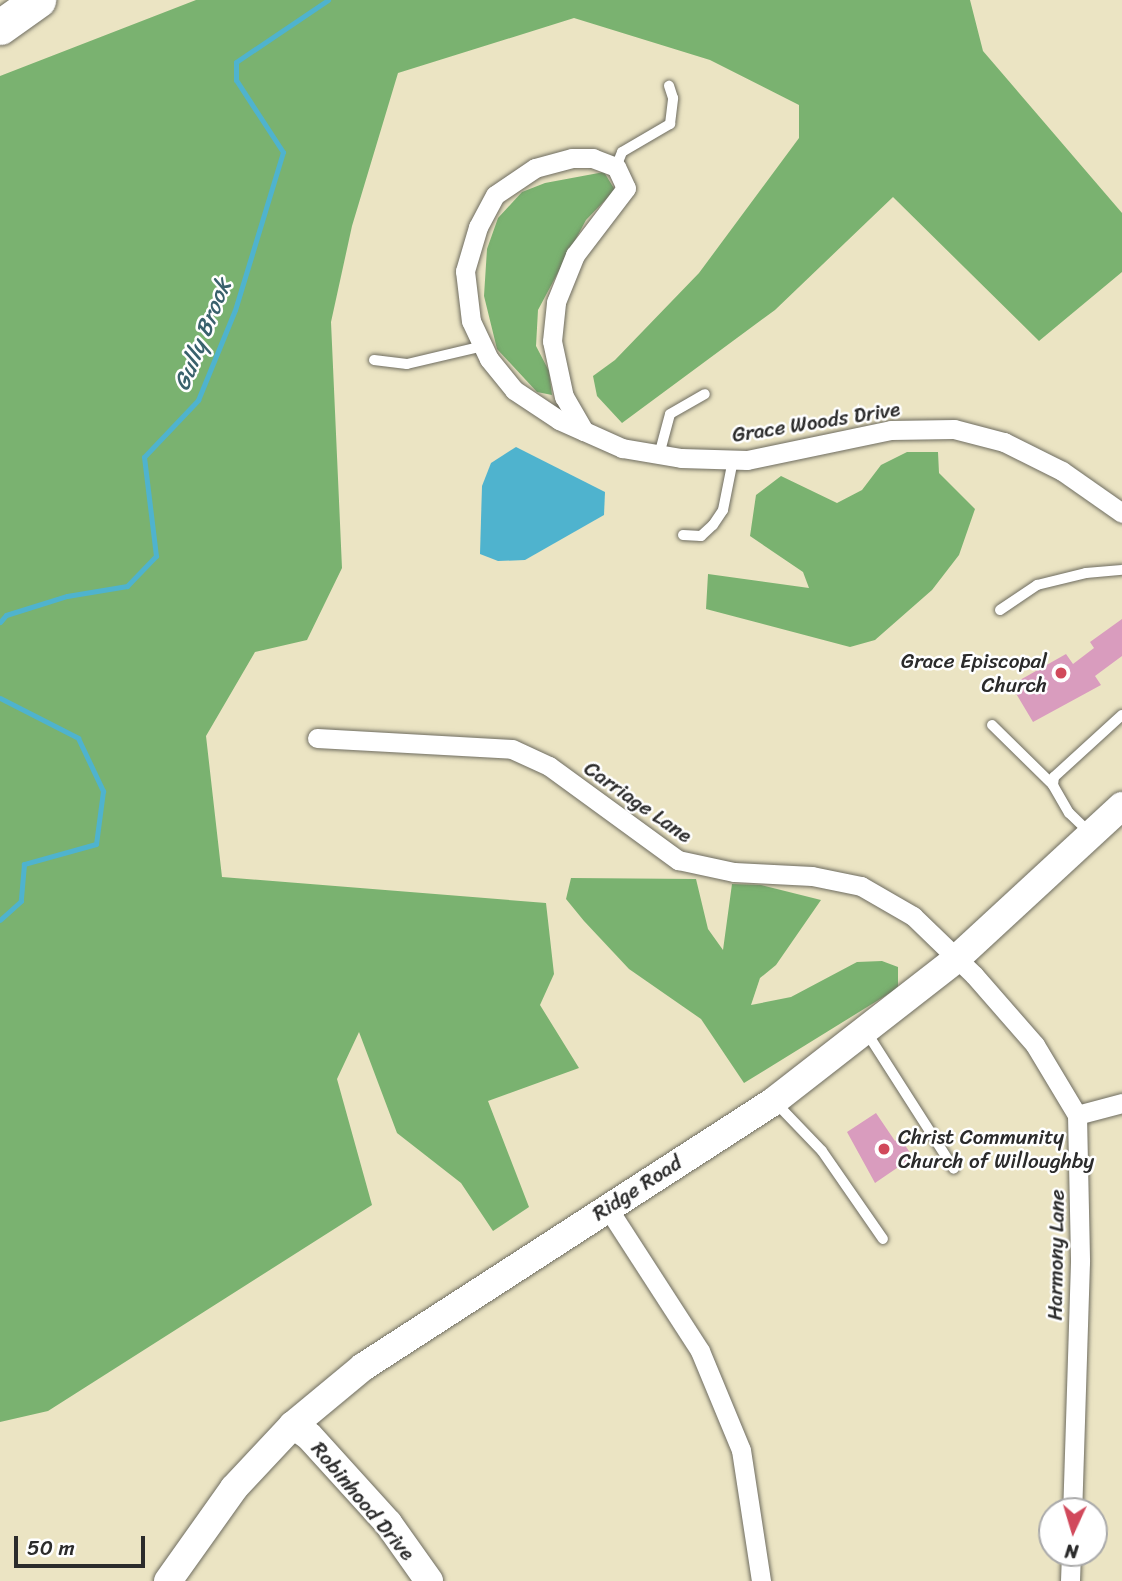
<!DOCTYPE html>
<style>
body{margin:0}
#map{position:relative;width:1122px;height:1581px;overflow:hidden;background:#ebe4c3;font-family:Sriracha,sans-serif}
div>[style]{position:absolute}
.forest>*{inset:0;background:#7ab270}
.water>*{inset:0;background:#4fb3ce}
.stream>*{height:5px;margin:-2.5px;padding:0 2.5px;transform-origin:2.5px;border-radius:2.5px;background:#4fb3ce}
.building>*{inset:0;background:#d99cbe}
.roads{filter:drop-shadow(0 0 2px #6e6c60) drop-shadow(0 0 2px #6e6c60)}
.lane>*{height:10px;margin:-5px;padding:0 5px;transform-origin:5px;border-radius:5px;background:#fff}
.street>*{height:19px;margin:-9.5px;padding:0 9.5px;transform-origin:9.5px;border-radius:9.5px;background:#fff}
.secondary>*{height:28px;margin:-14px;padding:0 14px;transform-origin:14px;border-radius:14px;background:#fff}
.highway>*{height:35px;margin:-17.5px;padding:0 17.5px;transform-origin:17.5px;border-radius:17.5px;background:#fff}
.dots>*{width:19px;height:19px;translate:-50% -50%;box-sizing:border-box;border:4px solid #fff;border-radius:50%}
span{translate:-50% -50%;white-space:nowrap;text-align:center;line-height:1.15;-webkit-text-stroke:5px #fff;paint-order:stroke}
.street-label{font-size:21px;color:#2b2b2b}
.poi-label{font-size:21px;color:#2b2b2b}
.right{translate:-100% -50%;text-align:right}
.left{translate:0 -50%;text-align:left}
.water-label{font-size:23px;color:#39616c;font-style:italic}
.north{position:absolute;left:1038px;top:1497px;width:70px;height:70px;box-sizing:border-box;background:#fff;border:2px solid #aaa;border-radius:50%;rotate:184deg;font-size:19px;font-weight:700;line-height:28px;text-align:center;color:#2b2b2b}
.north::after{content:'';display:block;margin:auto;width:24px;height:32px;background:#d1495b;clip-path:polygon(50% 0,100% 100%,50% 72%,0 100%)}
.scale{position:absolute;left:14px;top:1536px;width:131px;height:32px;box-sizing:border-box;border:4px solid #2b2b2b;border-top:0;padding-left:9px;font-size:21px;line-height:24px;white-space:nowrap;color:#2b2b2b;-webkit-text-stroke:5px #fff;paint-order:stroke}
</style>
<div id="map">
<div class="forest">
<div style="clip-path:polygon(196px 0,970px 0,983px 51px,1122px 213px,1122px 272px,1039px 341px,893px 197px,775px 310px,622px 423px,597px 396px,593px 376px,615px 360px,699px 273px,799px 138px,799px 105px,710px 60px,574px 18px,398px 73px,352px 226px,331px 322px,342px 568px,307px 640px,255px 652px,206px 736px,222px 877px,546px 903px,554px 974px,540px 1005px,579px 1068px,488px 1101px,529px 1207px,493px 1231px,461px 1183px,397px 1133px,359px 1032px,337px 1079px,372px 1205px,48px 1411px,0 1422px,0 76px)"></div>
<div style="clip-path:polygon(604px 172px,615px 190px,586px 220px,538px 310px,536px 346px,549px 371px,552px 395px,537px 392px,497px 349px,484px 296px,487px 249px,498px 218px,522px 192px,545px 183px)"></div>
<div style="clip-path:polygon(907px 452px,938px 452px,939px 473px,975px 509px,959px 555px,932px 590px,875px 640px,850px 647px,706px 609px,708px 574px,809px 588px,803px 572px,750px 536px,756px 495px,781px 476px,837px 503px,862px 490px,881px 465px)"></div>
<div style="clip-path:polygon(571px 878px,696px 879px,708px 929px,723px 950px,732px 884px,761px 885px,821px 900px,776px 965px,760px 978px,751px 1005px,791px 997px,857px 962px,882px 961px,898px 967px,898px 988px,744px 1083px,701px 1019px,629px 969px,584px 921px,566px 899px)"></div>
</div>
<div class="water">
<div style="clip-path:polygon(516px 447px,605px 492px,604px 515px,525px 560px,498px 561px,480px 554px,482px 486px,491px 463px)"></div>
</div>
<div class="stream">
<div style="left:0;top:622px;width:9px;rotate:-49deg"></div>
<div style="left:6px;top:615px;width:64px;rotate:-17.3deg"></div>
<div style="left:67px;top:596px;width:61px;rotate:-9.5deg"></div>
<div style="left:127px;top:586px;width:42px;rotate:-46deg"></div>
<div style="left:156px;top:556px;width:100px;rotate:-96.9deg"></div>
<div style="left:144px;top:457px;width:79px;rotate:-46.5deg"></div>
<div style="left:198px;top:400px;width:97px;rotate:-67.7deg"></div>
<div style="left:235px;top:310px;width:165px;rotate:-73.1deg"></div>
<div style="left:283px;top:152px;width:86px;rotate:-123.1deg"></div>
<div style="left:236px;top:80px;width:18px;rotate:-90deg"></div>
<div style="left:236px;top:62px;width:111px;rotate:-34deg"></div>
<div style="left:0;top:698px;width:88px;rotate:27.1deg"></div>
<div style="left:78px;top:738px;width:59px;rotate:64.7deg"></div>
<div style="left:103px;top:791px;width:53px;rotate:97.5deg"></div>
<div style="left:96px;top:844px;width:75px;rotate:164.5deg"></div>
<div style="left:24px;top:864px;width:37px;rotate:95deg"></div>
<div style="left:21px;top:901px;width:28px;rotate:138deg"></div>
</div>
<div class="building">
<div style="clip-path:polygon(1122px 619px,1122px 656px,1095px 676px,1101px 685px,1033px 722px,1011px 685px,1066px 654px,1073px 664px,1094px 648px,1090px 642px)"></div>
<div style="clip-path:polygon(876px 1113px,895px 1141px,900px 1138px,913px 1157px,875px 1183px,847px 1132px)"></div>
</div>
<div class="roads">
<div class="lane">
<div style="left:616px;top:167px;width:16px;rotate:-68deg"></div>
<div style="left:622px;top:152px;width:56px;rotate:-30.3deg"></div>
<div style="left:670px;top:124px;width:26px;rotate:-83deg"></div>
<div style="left:673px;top:98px;width:13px;rotate:-108deg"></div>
<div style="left:374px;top:360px;width:33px;rotate:7deg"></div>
<div style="left:407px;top:364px;width:78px;rotate:-13.3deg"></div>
<div style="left:659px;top:455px;width:42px;rotate:-75deg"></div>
<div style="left:670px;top:414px;width:40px;rotate:-29.7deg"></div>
<div style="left:683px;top:535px;width:18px;rotate:3deg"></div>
<div style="left:701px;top:536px;width:16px;rotate:-43deg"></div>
<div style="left:713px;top:525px;width:18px;rotate:-56deg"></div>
<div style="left:723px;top:510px;width:51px;rotate:-78.7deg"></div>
<div style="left:1000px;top:610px;width:45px;rotate:-34deg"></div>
<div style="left:1037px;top:585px;width:50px;rotate:-13.8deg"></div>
<div style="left:1086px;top:573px;width:36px;rotate:-5deg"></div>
<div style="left:992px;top:725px;width:86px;rotate:44.5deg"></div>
<div style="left:1090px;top:833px;width:29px;rotate:-136deg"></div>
<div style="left:1069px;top:813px;width:32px;rotate:-120deg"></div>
<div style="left:1053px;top:785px;width:8px;rotate:-83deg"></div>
<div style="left:1054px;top:777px;width:92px;rotate:-42.4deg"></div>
<div style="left:867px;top:1033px;width:161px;rotate:57.4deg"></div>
<div style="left:775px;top:1102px;width:68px;rotate:46.2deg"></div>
<div style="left:822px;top:1151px;width:107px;rotate:55.3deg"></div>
</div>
<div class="street">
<div style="left:584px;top:431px;width:39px;rotate:-120deg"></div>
<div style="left:564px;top:397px;width:57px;rotate:-102.1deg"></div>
<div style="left:552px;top:341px;width:39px;rotate:-84deg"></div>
<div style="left:556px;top:302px;width:51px;rotate:-68deg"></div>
<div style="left:575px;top:255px;width:84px;rotate:-52.7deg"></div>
<div style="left:626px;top:188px;width:23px;rotate:-115deg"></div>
<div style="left:616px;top:167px;width:25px;rotate:-159deg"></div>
<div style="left:593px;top:158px;width:21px;rotate:180deg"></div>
<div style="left:572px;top:158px;width:38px;rotate:165deg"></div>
<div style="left:535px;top:168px;width:48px;rotate:146deg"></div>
<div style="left:495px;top:195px;width:36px;rotate:118deg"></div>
<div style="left:478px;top:227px;width:46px;rotate:106.5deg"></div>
<div style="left:465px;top:271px;width:50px;rotate:83.2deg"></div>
<div style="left:471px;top:321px;width:42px;rotate:64.7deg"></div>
<div style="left:489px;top:359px;width:40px;rotate:51deg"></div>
<div style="left:514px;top:390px;width:54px;rotate:33.7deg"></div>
<div style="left:559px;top:420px;width:27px;rotate:24deg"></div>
<div style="left:584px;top:431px;width:42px;rotate:24.1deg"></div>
<div style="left:622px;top:448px;width:60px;rotate:9.6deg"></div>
<div style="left:681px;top:458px;width:66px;rotate:1.7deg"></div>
<div style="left:747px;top:460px;width:147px;rotate:-11.8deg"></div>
<div style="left:891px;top:430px;width:63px;rotate:-0.9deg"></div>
<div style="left:954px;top:429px;width:52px;rotate:14.6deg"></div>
<div style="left:1004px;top:442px;width:65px;rotate:26.6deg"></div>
<div style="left:1062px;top:471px;width:73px;rotate:35deg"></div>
<div style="left:317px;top:738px;width:195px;rotate:3.2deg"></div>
<div style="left:512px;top:749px;width:41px;rotate:24.7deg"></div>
<div style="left:549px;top:766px;width:160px;rotate:36.1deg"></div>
<div style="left:678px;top:860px;width:57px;rotate:12.1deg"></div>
<div style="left:734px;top:872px;width:78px;rotate:2.9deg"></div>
<div style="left:812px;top:876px;width:50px;rotate:11.5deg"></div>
<div style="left:861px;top:886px;width:60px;rotate:30deg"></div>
<div style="left:913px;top:916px;width:85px;rotate:44deg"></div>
<div style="left:974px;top:975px;width:93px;rotate:48.9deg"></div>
<div style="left:1035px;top:1045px;width:82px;rotate:59deg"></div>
<div style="left:1077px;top:1115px;width:147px;rotate:88.8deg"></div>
<div style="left:1080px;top:1262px;width:249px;rotate:91.8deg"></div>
<div style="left:1077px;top:1115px;width:47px;rotate:-14.9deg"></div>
<div style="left:607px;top:1207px;width:171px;rotate:57.1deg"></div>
<div style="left:700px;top:1351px;width:107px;rotate:67.5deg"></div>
<div style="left:741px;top:1450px;width:133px;rotate:81.3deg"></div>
<div style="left:1070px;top:1581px;width:28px;rotate:-88deg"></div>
</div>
<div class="secondary">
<div style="left:293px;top:1425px;width:19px;rotate:35deg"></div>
<div style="left:309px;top:1436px;width:118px;rotate:47.8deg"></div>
<div style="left:388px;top:1523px;width:71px;rotate:54.7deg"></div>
<div style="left:168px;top:1581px;width:114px;rotate:-54.6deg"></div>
<div style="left:234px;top:1488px;width:86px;rotate:-46.9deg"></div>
<div style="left:293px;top:1425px;width:91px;rotate:-39.6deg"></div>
<div style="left:363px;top:1367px;width:490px;rotate:-32.9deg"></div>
<div style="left:774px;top:1101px;width:229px;rotate:-37.9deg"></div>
<div style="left:955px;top:960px;width:227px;rotate:-42.7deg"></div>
</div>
<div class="highway">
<div style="left:0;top:27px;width:47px;rotate:-35.4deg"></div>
</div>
</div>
<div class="dots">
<div style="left:1061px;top:673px;background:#d1495b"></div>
<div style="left:884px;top:1149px;background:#d1495b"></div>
</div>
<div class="street-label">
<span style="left:816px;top:422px;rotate:-9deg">Grace Woods Drive</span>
<span style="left:638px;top:802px;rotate:35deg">Carriage Lane</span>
<span style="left:637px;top:1188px;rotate:-33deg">Ridge Road</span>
<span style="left:1056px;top:1255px;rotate:-89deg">Harmony Lane</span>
<span style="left:363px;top:1501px;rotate:50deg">Robinhood Drive</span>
</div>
<div class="poi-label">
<span class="right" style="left:1047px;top:673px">Grace Episcopal<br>Church</span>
<span class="left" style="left:898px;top:1149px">Christ Community<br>Church of Willoughby</span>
</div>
<div class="water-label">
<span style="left:203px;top:335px;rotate:-68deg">Gully Brook</span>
</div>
<div class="north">N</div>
<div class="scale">50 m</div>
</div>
